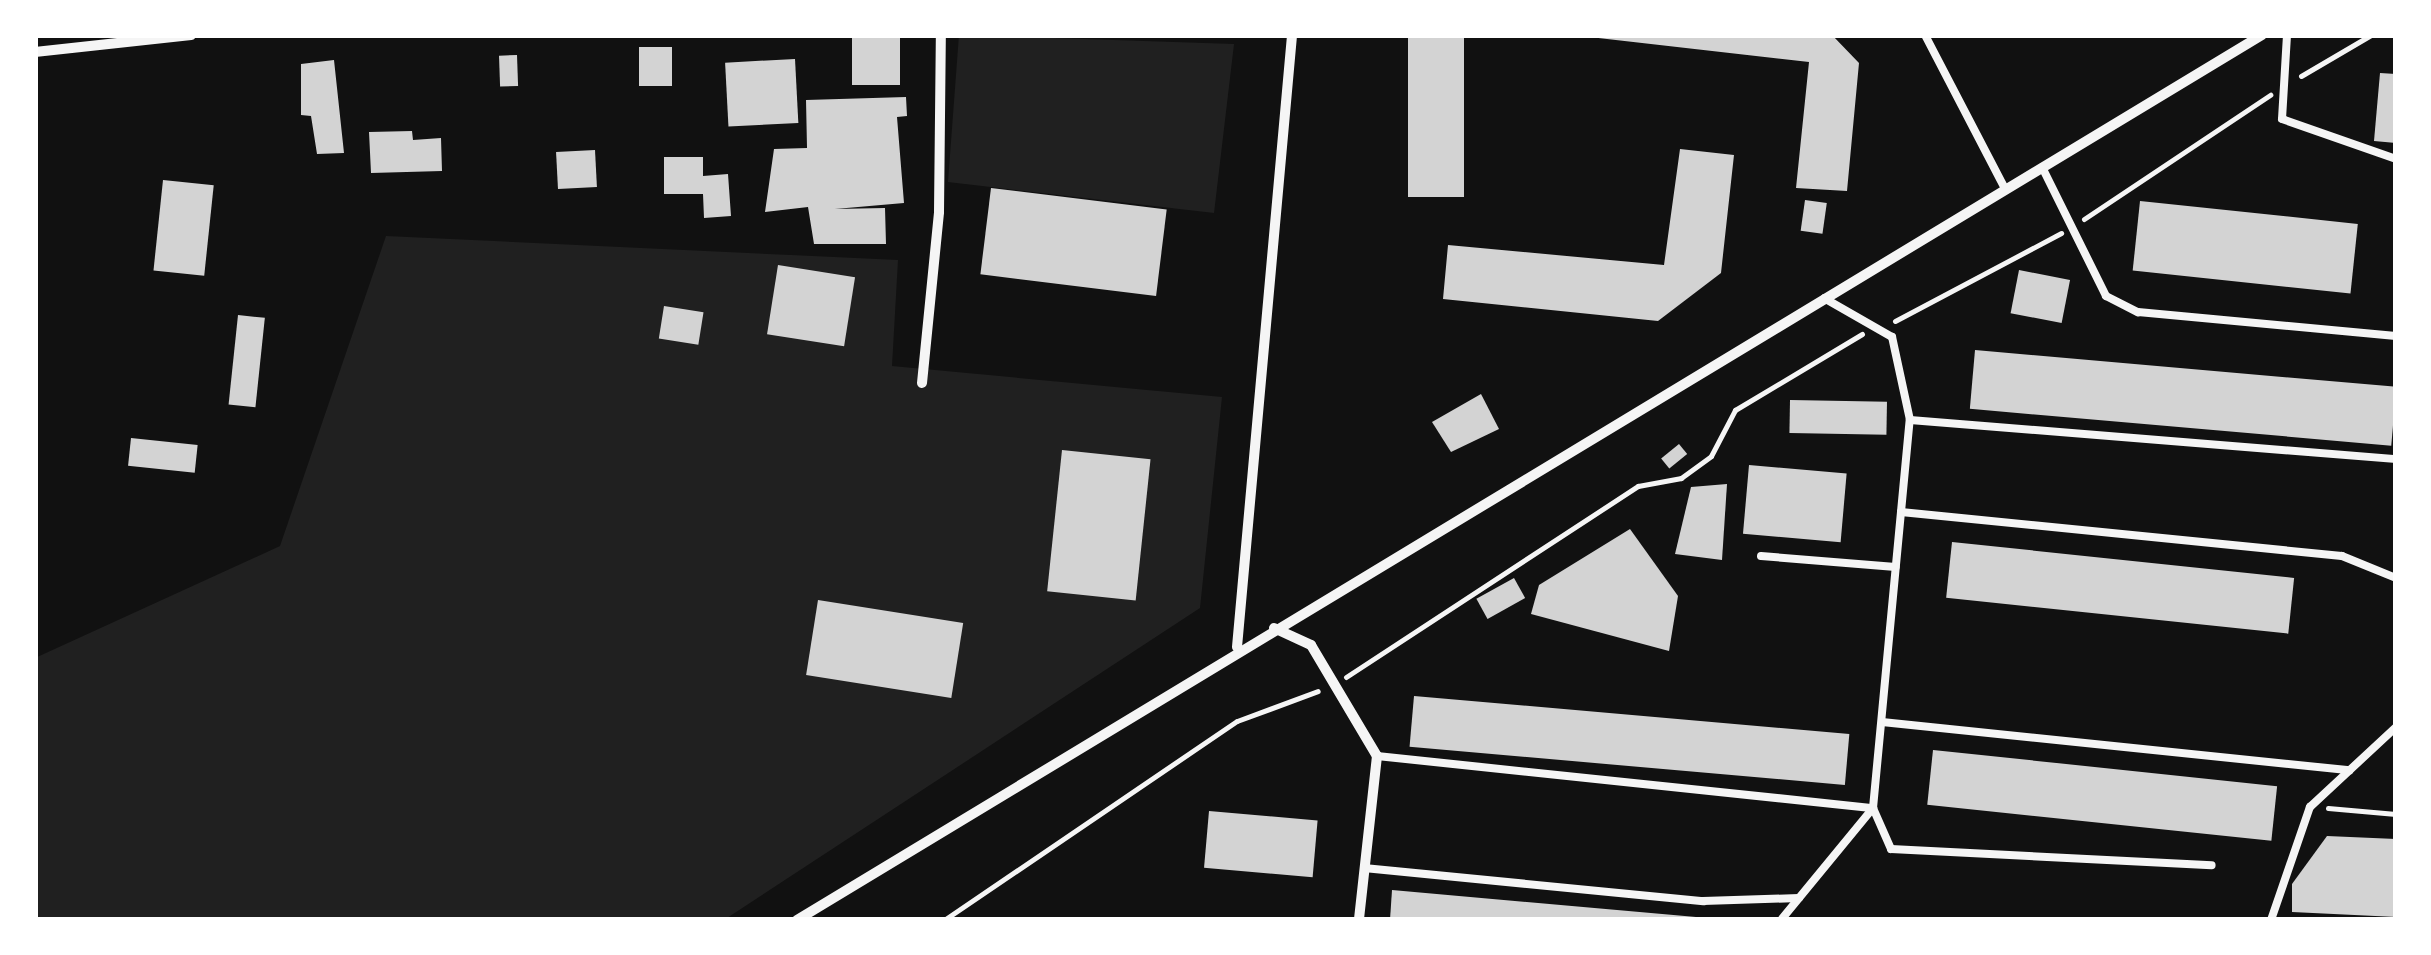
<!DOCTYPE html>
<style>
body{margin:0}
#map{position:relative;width:2431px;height:955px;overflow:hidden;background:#111;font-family:"DM Sans",sans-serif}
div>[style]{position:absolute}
.green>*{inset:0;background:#202020}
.building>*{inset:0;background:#d3d3d3;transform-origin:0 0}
.path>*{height:5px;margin:-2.5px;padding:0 2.5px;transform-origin:2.5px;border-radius:2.5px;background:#f5f5f5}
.service>*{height:8px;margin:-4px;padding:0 4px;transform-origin:4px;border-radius:4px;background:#f5f5f5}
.minor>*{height:10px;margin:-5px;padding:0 5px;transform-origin:5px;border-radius:5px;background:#f5f5f5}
span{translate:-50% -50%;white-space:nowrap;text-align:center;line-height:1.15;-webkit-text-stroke:8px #fff;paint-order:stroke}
.frame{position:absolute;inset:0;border:38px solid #fff;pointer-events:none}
</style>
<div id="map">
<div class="green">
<div style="clip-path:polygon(959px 35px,1234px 44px,1214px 213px,948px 182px)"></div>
<div style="clip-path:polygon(386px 236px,898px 260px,892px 366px,1222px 397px,1200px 608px,724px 920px,35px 920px,35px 658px,280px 546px)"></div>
</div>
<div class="building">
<div style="left:852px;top:35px;width:48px;height:50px"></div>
<div style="left:1408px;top:35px;width:56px;height:162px"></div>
<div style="clip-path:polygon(1572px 35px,1832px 35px,1859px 63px,1847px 191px,1796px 188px,1809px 62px)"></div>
<div style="left:639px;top:47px;width:33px;height:39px"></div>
<div style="left:517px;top:55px;width:31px;height:18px;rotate:88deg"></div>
<div style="left:795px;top:59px;width:64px;height:70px;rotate:87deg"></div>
<div style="clip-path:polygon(334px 60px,344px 153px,317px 154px,311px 116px,301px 115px,301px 64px)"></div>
<div style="clip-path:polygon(2380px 73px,2396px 74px,2396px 143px,2374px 141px)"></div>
<div style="clip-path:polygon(906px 97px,907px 116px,897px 117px,904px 203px,835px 209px,885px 208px,886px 244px,814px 244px,808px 207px,765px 212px,774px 149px,807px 148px,806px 100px)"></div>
<div style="clip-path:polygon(412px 131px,413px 140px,441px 138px,442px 171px,371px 173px,369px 132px)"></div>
<div style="clip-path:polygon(1680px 149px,1734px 155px,1721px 273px,1658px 321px,1443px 299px,1448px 245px,1664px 265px)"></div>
<div style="left:595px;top:150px;width:37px;height:39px;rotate:87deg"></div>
<div style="clip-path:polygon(664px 157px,703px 157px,703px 176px,728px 174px,731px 216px,704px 218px,703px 194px,664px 194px)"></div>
<div style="left:163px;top:180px;width:51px;height:91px;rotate:6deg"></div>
<div style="left:991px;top:188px;width:177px;height:87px;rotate:7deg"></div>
<div style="left:1805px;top:200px;width:22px;height:31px;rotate:8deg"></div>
<div style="left:2140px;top:201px;width:219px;height:70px;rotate:6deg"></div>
<div style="left:778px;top:265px;width:78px;height:70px;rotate:9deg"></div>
<div style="left:2019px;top:270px;width:52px;height:44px;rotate:11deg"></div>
<div style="left:664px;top:306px;width:40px;height:33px;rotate:9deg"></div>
<div style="left:238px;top:315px;width:27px;height:90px;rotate:6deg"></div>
<div style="left:1975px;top:350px;width:423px;height:59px;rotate:5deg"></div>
<div style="clip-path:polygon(1481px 394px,1499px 429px,1451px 452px,1432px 422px)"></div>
<div style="left:1790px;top:400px;width:97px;height:33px;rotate:1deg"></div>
<div style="left:131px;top:438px;width:67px;height:28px;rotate:6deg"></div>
<div style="left:1679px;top:444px;width:13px;height:23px;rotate:51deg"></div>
<div style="left:1062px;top:450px;width:89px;height:142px;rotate:6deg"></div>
<div style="left:1749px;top:465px;width:98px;height:69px;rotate:5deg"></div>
<div style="clip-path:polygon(1727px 484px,1722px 560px,1675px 554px,1691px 487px)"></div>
<div style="clip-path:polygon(1630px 529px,1678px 596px,1669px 651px,1531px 614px,1539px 585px)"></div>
<div style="left:1952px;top:542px;width:344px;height:56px;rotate:6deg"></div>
<div style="left:1514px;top:578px;width:23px;height:43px;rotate:61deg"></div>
<div style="left:818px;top:600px;width:147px;height:76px;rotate:9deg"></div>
<div style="left:1414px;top:696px;width:437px;height:51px;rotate:5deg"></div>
<div style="left:1933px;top:750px;width:346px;height:55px;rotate:6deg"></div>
<div style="left:1209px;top:811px;width:109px;height:57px;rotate:5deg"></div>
<div style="clip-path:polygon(2327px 836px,2396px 839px,2396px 917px,2292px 912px,2292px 884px)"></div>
<div style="clip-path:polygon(1392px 890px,1696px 917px,1695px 920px,1390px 920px)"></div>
</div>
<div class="path">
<div style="left:2301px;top:76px;width:81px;rotate:-30.4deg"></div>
<div style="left:2084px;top:219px;width:224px;rotate:-33.7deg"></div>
<div style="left:1895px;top:321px;width:188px;rotate:-27.9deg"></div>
<div style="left:1346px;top:677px;width:349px;rotate:-33.2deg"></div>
<div style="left:1638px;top:486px;width:44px;rotate:-10.5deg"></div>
<div style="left:1681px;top:478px;width:37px;rotate:-36deg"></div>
<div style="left:1711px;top:456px;width:52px;rotate:-62.4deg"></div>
<div style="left:1735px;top:410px;width:148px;rotate:-30.9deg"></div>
<div style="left:2328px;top:808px;width:68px;rotate:5deg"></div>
<div style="left:944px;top:920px;width:354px;rotate:-34.2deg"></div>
<div style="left:1237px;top:721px;width:86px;rotate:-20.3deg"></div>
</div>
<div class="service">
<div style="left:1925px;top:35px;width:174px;rotate:62.5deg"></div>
<div style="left:2287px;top:35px;width:84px;rotate:93.4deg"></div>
<div style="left:2282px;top:119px;width:121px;rotate:19.3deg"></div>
<div style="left:2042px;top:167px;width:144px;rotate:63.6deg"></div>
<div style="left:2106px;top:296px;width:36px;rotate:27deg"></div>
<div style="left:2138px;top:312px;width:259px;rotate:5.3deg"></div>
<div style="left:1910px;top:420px;width:488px;rotate:4.6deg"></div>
<div style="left:1901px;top:512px;width:443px;rotate:5.7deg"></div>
<div style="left:2342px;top:556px;width:58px;rotate:22.2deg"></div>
<div style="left:1761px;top:556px;width:135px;rotate:4.7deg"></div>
<div style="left:1882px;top:722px;width:470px;rotate:5.9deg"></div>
<div style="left:1377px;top:756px;width:499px;rotate:6deg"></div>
<div style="left:1873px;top:808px;width:45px;rotate:66.3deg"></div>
<div style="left:1891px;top:849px;width:321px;rotate:2.9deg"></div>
<div style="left:1364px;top:868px;width:341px;rotate:5.6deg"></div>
<div style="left:1703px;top:901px;width:96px;rotate:-1.8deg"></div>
<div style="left:1781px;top:920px;width:145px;rotate:-50.6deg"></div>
<div style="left:1873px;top:808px;width:390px;rotate:-84.6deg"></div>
<div style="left:1910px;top:420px;width:85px;rotate:-102.2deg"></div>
<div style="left:1892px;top:337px;width:78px;rotate:-150.2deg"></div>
<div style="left:2271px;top:920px;width:120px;rotate:-71deg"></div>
<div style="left:2310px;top:807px;width:117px;rotate:-42.9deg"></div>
</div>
<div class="minor">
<div style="left:35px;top:52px;width:157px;rotate:-6.2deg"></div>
<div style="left:922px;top:383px;width:172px;rotate:-84.3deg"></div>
<div style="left:939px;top:212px;width:177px;rotate:-89.4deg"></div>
<div style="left:1274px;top:628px;width:41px;rotate:24.7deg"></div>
<div style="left:1311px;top:645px;width:129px;rotate:59.3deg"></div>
<div style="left:1377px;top:756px;width:165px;rotate:96.3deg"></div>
<div style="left:1237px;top:647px;width:614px;rotate:-84.86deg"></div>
<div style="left:797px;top:920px;width:1712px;rotate:-31.14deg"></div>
</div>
<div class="frame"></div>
</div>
